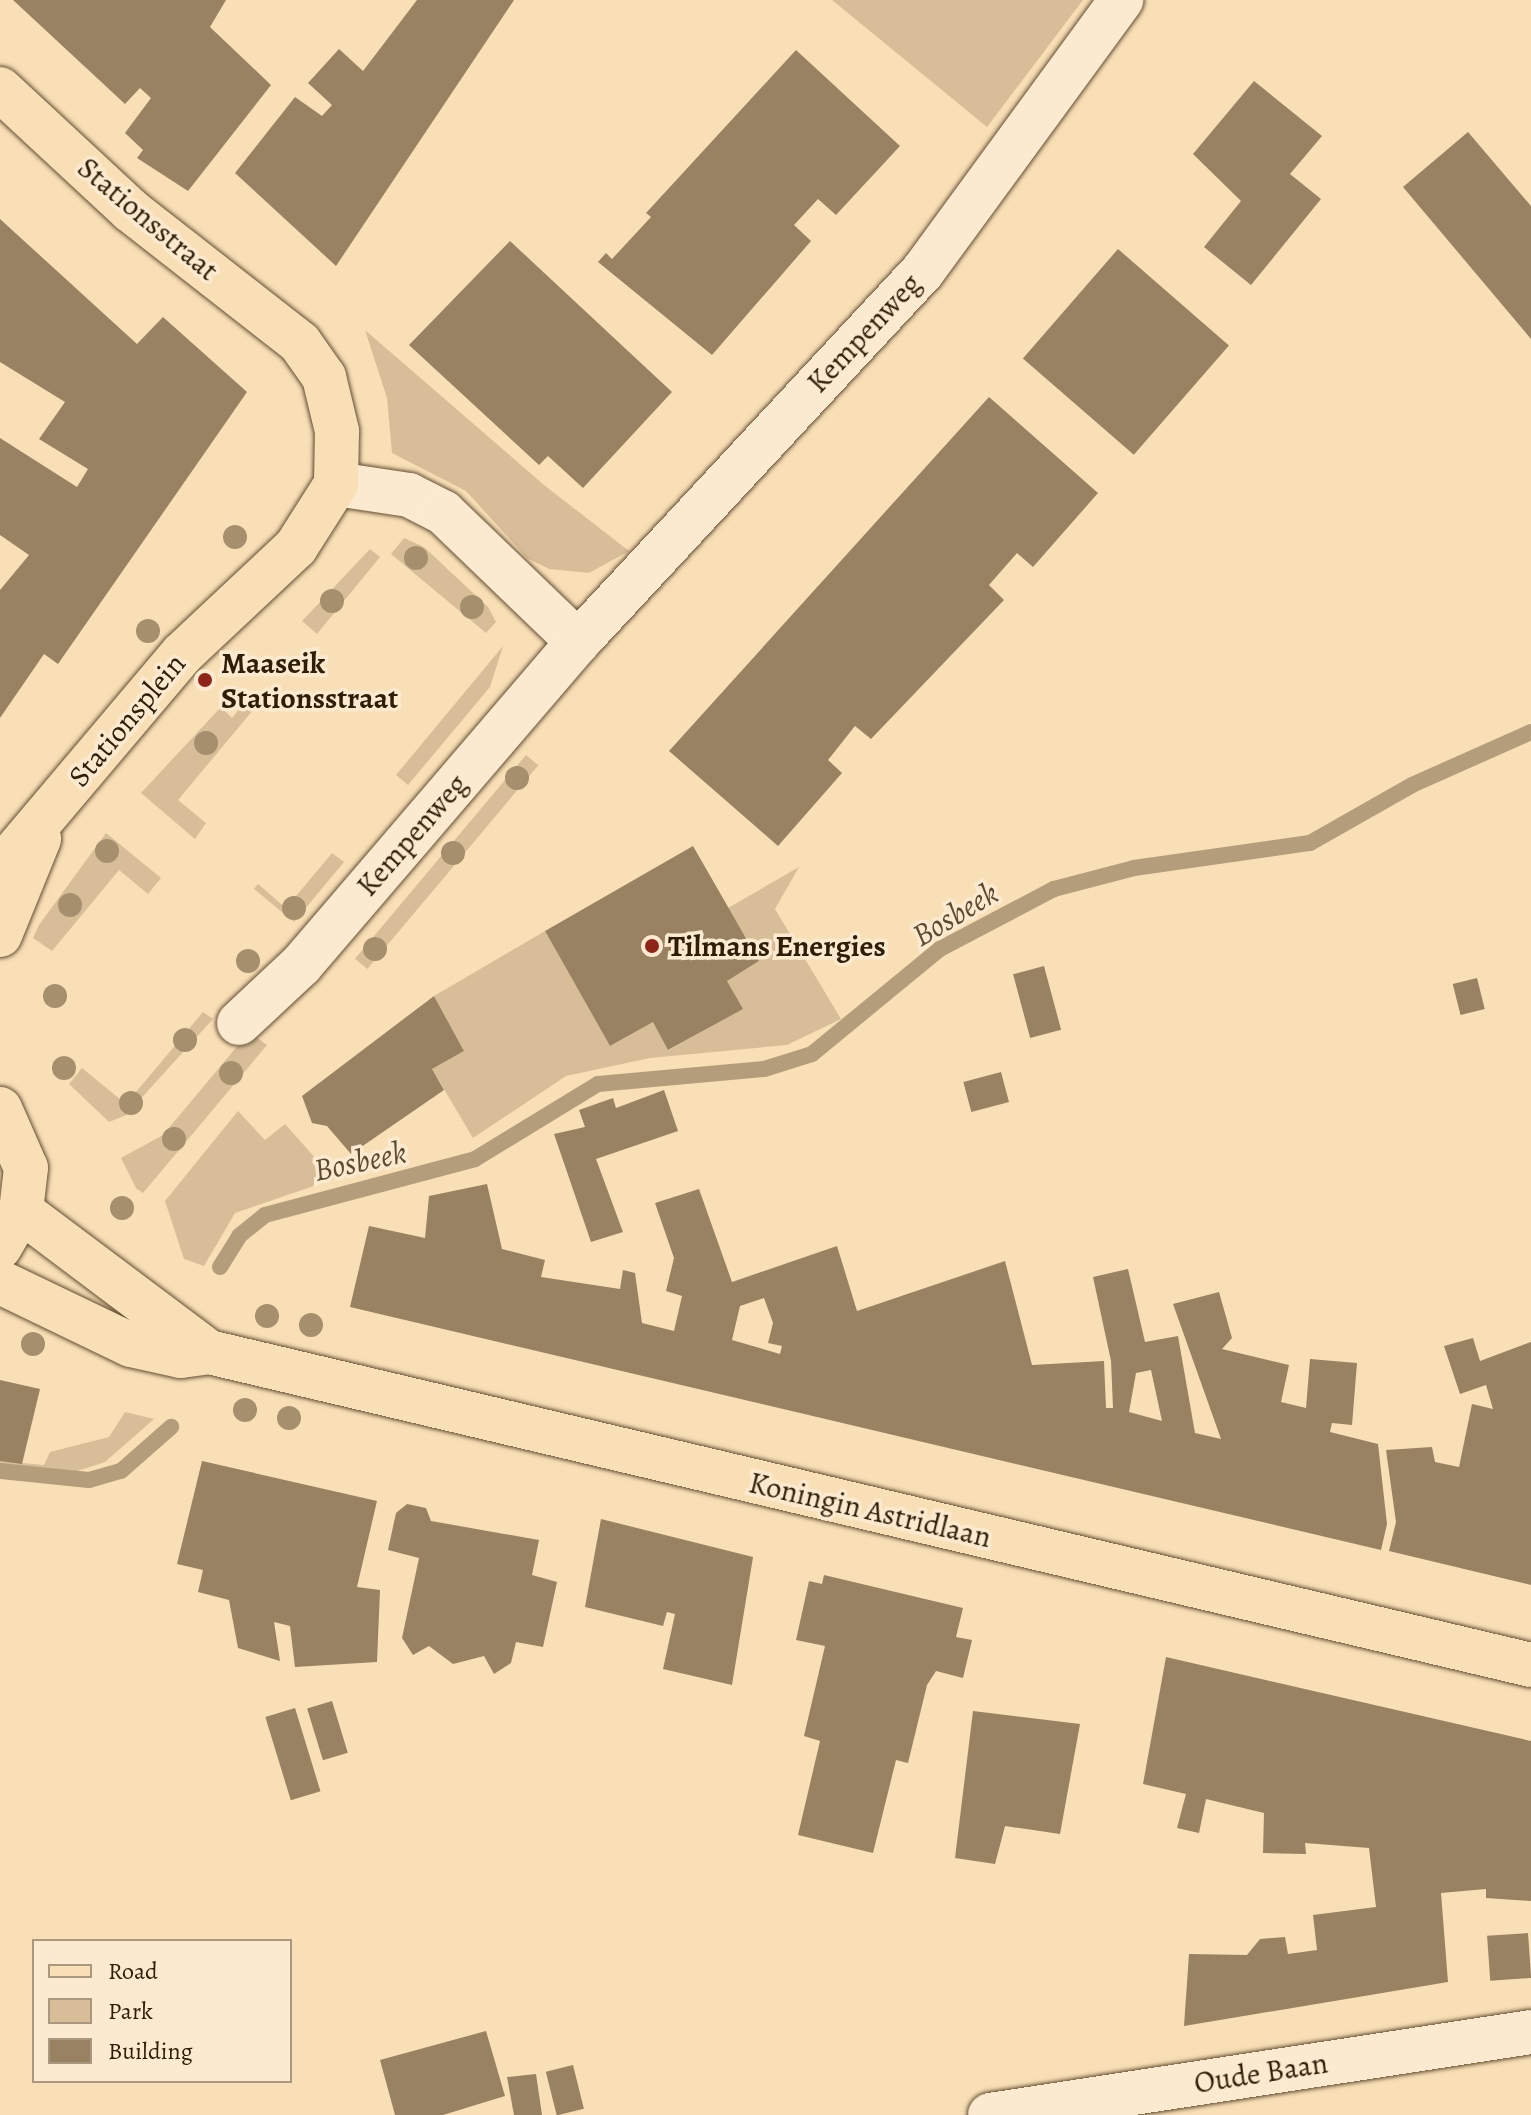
<!DOCTYPE html>
<style>
body{margin:0}
#map{position:relative;width:1531px;height:2115px;overflow:hidden;background:#f9dfb6;font-family:Alegreya,serif}
div>[style]{position:absolute}
.green>*{inset:0;background:#d7be98;transform-origin:0 0}
.stream>*{height:16px;margin:-8px;padding:0 8px;transform-origin:8px;border-radius:8px;background:#b49d7a}
.building>*{inset:0;background:#988262;transform-origin:0 0}
.roads{filter:drop-shadow(0 0 2px #624e32) drop-shadow(0 0 2px #624e32)}
.minor>*{height:44px;margin:-22px;padding:0 22px;transform-origin:22px;border-radius:22px;background:#fbead0}
.major>*{height:44px;margin:-22px;padding:0 22px;transform-origin:22px;border-radius:22px;background:#f9dfb6}
.trees>*{width:24px;height:24px;margin:-12px;border-radius:50%;background:#a58f6d}
.dots>*{width:22px;height:22px;translate:-50% -50%;box-sizing:border-box;border:4px solid #fbead0;border-radius:50%}
span{translate:-50% -50%;white-space:nowrap;text-align:center;line-height:1.15;-webkit-text-stroke:7px #fbead0;paint-order:stroke}
.street-label{font-size:30px;color:#2f1e06}
.poi-label{font-size:30px;color:#2f1e06;font-weight:700}
.left{translate:0 -50%;text-align:left}
.water-label{font-size:32px;color:#5e4a2f;font-style:italic}
.legend{position:absolute;left:32px;top:1939px;width:260px;height:144px;box-sizing:border-box;background:#fbead0;border:2px solid #a9987f;margin:0;padding:10px 14px;list-style:none;font-size:24px;color:#2f1e06}
.legend li{display:flex;align-items:center;gap:16px;height:40px}
.legend b{width:40px;border:2px solid #a9987f}
</style>
<div id="map">
<div class="green">
<div style="clip-path:polygon(832px 0,1083px 0,987px 127px)"></div>
<div style="clip-path:polygon(365px 330px,544px 485px,629px 551px,589px 573px,549px 569px,527px 558px,466px 491px,392px 453px,387px 398px)"></div>
<div style="clip-path:polygon(404px 538px,424px 547px,488px 607px,496px 622px,486px 633px,391px 554px)"></div>
<div style="clip-path:polygon(370px 549px,380px 557px,317px 634px,302px 621px)"></div>
<div style="clip-path:polygon(503px 646px,490px 687px,408px 785px,396px 775px)"></div>
<div style="clip-path:polygon(250px 696px,259px 703px,178px 800px,206px 823px,195px 839px,141px 793px,221px 707px,232px 718px)"></div>
<div style="left:526px;top:755px;width:16px;height:266px;rotate:40deg"></div>
<div style="clip-path:polygon(106px 833px,161px 878px,148px 894px,119px 870px,52px 951px,33px 938px,39px 925px)"></div>
<div style="clip-path:polygon(332px 853px,344px 862px,294px 922px,254px 889px,258px 884px,286px 908px)"></div>
<div style="clip-path:polygon(799px 867px,775px 909px,841px 1019px,787px 1045px,650px 1058px,566px 1076px,473px 1138px,432px 1069px,464px 1051px,434px 996px,545px 931px,610px 1046px,653px 1022px,669px 1050px,742px 1009px,727px 981px,759px 961px,728px 908px)"></div>
<div style="clip-path:polygon(203px 1012px,213px 1019px,126px 1115px,109px 1122px,69px 1084px,82px 1068px,126px 1104px)"></div>
<div style="clip-path:polygon(249px 1032px,267px 1045px,143px 1193px,136px 1188px,121px 1158px,163px 1135px)"></div>
<div style="clip-path:polygon(238px 1111px,265px 1140px,285px 1124px,334px 1179px,235px 1213px,204px 1266px,184px 1259px,165px 1201px)"></div>
<div style="clip-path:polygon(125px 1412px,154px 1419px,105px 1462px,50px 1480px,0 1478px,0 1461px,44px 1465px,50px 1452px,109px 1437px)"></div>
</div>
<div class="stream">
<div style="left:220px;top:1267px;width:36px;rotate:-58deg"></div>
<div style="left:239px;top:1236px;width:33px;rotate:-39deg"></div>
<div style="left:265px;top:1215px;width:217px;rotate:-14.9deg"></div>
<div style="left:475px;top:1159px;width:144px;rotate:-31.4deg"></div>
<div style="left:598px;top:1084px;width:167px;rotate:-5.2deg"></div>
<div style="left:764px;top:1069px;width:50px;rotate:-17.4deg"></div>
<div style="left:812px;top:1054px;width:166px;rotate:-39.4deg"></div>
<div style="left:940px;top:949px;width:129px;rotate:-27.8deg"></div>
<div style="left:1054px;top:889px;width:83px;rotate:-14.7deg"></div>
<div style="left:1134px;top:868px;width:178px;rotate:-8.1deg"></div>
<div style="left:1310px;top:843px;width:117px;rotate:-29.6deg"></div>
<div style="left:1412px;top:785px;width:130px;rotate:-24deg"></div>
<div style="left:0;top:1471px;width:89px;rotate:5.8deg"></div>
<div style="left:89px;top:1480px;width:33px;rotate:-16deg"></div>
<div style="left:121px;top:1471px;width:67px;rotate:-41.3deg"></div>
</div>
<div class="building">
<div style="clip-path:polygon(13px 0,226px 0,210px 27px,271px 85px,188px 191px,137px 158px,143px 150px,125px 133px,151px 98px,140px 88px,125px 104px)"></div>
<div style="clip-path:polygon(417px 0,514px 0,336px 266px,235px 173px,295px 97px,322px 116px,332px 105px,308px 83px,339px 49px,363px 71px)"></div>
<div style="clip-path:polygon(796px 50px,900px 146px,836px 215px,818px 199px,794px 225px,811px 241px,712px 355px,598px 262px,606px 253px,612px 259px,651px 217px,646px 213px)"></div>
<div style="clip-path:polygon(1254px 81px,1322px 136px,1290px 174px,1321px 199px,1251px 285px,1204px 247px,1241px 201px,1193px 154px)"></div>
<div style="clip-path:polygon(1468px 132px,1531px 206px,1531px 339px,1403px 187px)"></div>
<div style="clip-path:polygon(0 219px,137px 344px,163px 317px,247px 392px,58px 664px,44px 654px,0 718px,0 590px,29px 555px,0 535px,0 438px,77px 487px,88px 469px,39px 439px,65px 402px,0 362px)"></div>
<div style="clip-path:polygon(510px 241px,672px 392px,583px 488px,548px 456px,539px 465px,409px 345px)"></div>
<div style="left:1118px;top:249px;width:147px;height:145px;rotate:41deg"></div>
<div style="clip-path:polygon(989px 397px,1098px 493px,1033px 567px,1017px 553px,989px 585px,1004px 600px,871px 739px,855px 726px,828px 760px,842px 773px,778px 846px,669px 751px)"></div>
<div style="clip-path:polygon(693px 846px,759px 961px,727px 981px,743px 1009px,668px 1050px,653px 1022px,610px 1046px,545px 931px)"></div>
<div style="left:1044px;top:966px;width:66px;height:32px;rotate:75deg"></div>
<div style="left:1477px;top:978px;width:32px;height:25px;rotate:76deg"></div>
<div style="clip-path:polygon(434px 996px,464px 1051px,432px 1069px,444px 1090px,351px 1154px,327px 1126px,312px 1123px,302px 1096px)"></div>
<div style="left:1001px;top:1072px;width:31px;height:39px;rotate:75deg"></div>
<div style="clip-path:polygon(664px 1090px,678px 1131px,596px 1159px,623px 1232px,591px 1242px,554px 1134px,585px 1127px,579px 1110px,613px 1098px,616px 1108px)"></div>
<div style="clip-path:polygon(evenodd,487px 1184px,502px 1249px,545px 1260px,541px 1277px,620px 1289px,623px 1270px,635px 1273px,642px 1323px,674px 1331px,682px 1296px,666px 1291px,674px 1258px,655px 1203px,699px 1189px,732px 1282px,837px 1246px,857px 1311px,1005px 1261px,1032px 1365px,1104px 1361px,1106px 1408px,1113px 1408px,1111px 1361px,1093px 1277px,1128px 1269px,1145px 1342px,1178px 1336px,1195px 1433px,1221px 1439px,1173px 1304px,1219px 1292px,1232px 1338px,1222px 1349px,1289px 1365px,1281px 1402px,1306px 1408px,1310px 1359px,1357px 1363px,1352px 1425px,1332px 1423px,1330px 1432px,1378px 1444px,1387px 1524px,1381px 1550px,350px 1307px,369px 1226px,425px 1238px,429px 1196px,487px 1184px,764px 1298px,773px 1323px,768px 1343px,782px 1346px,780px 1354px,732px 1340px,740px 1306px,764px 1298px,487px 1184px,1151px 1370px,1162px 1421px,1129px 1412px,1136px 1373px,1151px 1370px)"></div>
<div style="clip-path:polygon(1473px 1338px,1480px 1361px,1531px 1342px,1531px 1585px,1389px 1551px,1396px 1522px,1386px 1450px,1432px 1447px,1435px 1462px,1459px 1467px,1472px 1404px,1493px 1409px,1486px 1385px,1460px 1394px,1444px 1346px)"></div>
<div style="clip-path:polygon(0 1380px,40px 1389px,22px 1464px,0 1461px)"></div>
<div style="clip-path:polygon(202px 1461px,377px 1501px,357px 1587px,380px 1590px,377px 1662px,295px 1667px,290px 1626px,274px 1622px,280px 1661px,238px 1648px,229px 1600px,198px 1592px,203px 1570px,177px 1564px)"></div>
<div style="clip-path:polygon(407px 1504px,426px 1508px,431px 1521px,539px 1540px,532px 1575px,557px 1582px,543px 1647px,516px 1642px,511px 1663px,494px 1674px,484px 1656px,453px 1664px,429px 1646px,413px 1655px,402px 1638px,419px 1558px,388px 1550px,396px 1513px)"></div>
<div style="clip-path:polygon(601px 1519px,753px 1557px,732px 1685px,663px 1669px,675px 1614px,667px 1612px,663px 1626px,585px 1607px)"></div>
<div style="clip-path:polygon(824px 1575px,963px 1608px,956px 1637px,972px 1640px,963px 1678px,936px 1671px,927px 1685px,908px 1763px,896px 1760px,873px 1853px,798px 1835px,820px 1741px,804px 1736px,825px 1646px,796px 1640px,809px 1581px,822px 1584px)"></div>
<div style="clip-path:polygon(1166px 1657px,1531px 1741px,1531px 1901px,1486px 1898px,1486px 1889px,1441px 1893px,1448px 1982px,1184px 2026px,1189px 1954px,1247px 1955px,1260px 1939px,1285px 1937px,1288px 1954px,1317px 1950px,1313px 1915px,1376px 1907px,1369px 1848px,1305px 1843px,1306px 1854px,1263px 1853px,1264px 1813px,1206px 1799px,1199px 1833px,1177px 1828px,1186px 1794px,1143px 1784px)"></div>
<div style="left:332px;top:1701px;width:54px;height:26px;rotate:73deg"></div>
<div style="left:295px;top:1708px;width:87px;height:31px;rotate:73deg"></div>
<div style="clip-path:polygon(973px 1711px,1080px 1724px,1060px 1834px,1005px 1826px,995px 1864px,955px 1858px)"></div>
<div style="left:1528px;top:1933px;width:45px;height:41px;rotate:86deg"></div>
<div style="clip-path:polygon(486px 2031px,505px 2096px,443px 2115px,395px 2115px,380px 2060px)"></div>
<div style="left:573px;top:2065px;width:45px;height:28px;rotate:76deg"></div>
<div style="clip-path:polygon(536px 2074px,542px 2115px,514px 2115px,507px 2077px)"></div>
</div>
<div class="roads">
<div class="minor">
<div style="left:336px;top:484px;width:74px;rotate:8.6deg"></div>
<div style="left:409px;top:495px;width:39px;rotate:27deg"></div>
<div style="left:444px;top:513px;width:186px;rotate:43.9deg"></div>
<div style="left:239px;top:1023px;width:85px;rotate:-43.1deg"></div>
<div style="left:301px;top:965px;width:426px;rotate:-49.4deg"></div>
<div style="left:578px;top:642px;width:507px;rotate:-47.08deg"></div>
<div style="left:923px;top:271px;width:336px;rotate:-53.8deg"></div>
<div style="left:990px;top:2115px;width:547px;rotate:-8.72deg"></div>
</div>
<div class="major">
<div style="left:0;top:89px;width:178px;rotate:42.9deg"></div>
<div style="left:130px;top:210px;width:216px;rotate:38deg"></div>
<div style="left:300px;top:343px;width:42px;rotate:54.8deg"></div>
<div style="left:324px;top:377px;width:56px;rotate:76.5deg"></div>
<div style="left:337px;top:431px;width:53px;rotate:91.1deg"></div>
<div style="left:336px;top:484px;width:75px;rotate:122.4deg"></div>
<div style="left:296px;top:547px;width:156px;rotate:136.8deg"></div>
<div style="left:182px;top:654px;width:282px;rotate:130.2deg"></div>
<div style="left:0;top:935px;width:104px;rotate:-67.9deg"></div>
<div style="left:0;top:1109px;width:64px;rotate:66.2deg"></div>
<div style="left:26px;top:1168px;width:43px;rotate:96.6deg"></div>
<div style="left:21px;top:1211px;width:42px;rotate:120.3deg"></div>
<div style="left:21px;top:1211px;width:235px;rotate:36.9deg"></div>
<div style="left:0;top:1282px;width:145px;rotate:25.7deg"></div>
<div style="left:131px;top:1345px;width:51px;rotate:12.4deg"></div>
<div style="left:181px;top:1356px;width:28px;rotate:-8deg"></div>
<div style="left:209px;top:1352px;width:1359px;rotate:13.32deg"></div>
</div>
</div>
<div class="trees">
<div style="left:235px;top:537px"></div>
<div style="left:416px;top:558px"></div>
<div style="left:332px;top:601px"></div>
<div style="left:472px;top:607px"></div>
<div style="left:148px;top:631px"></div>
<div style="left:206px;top:743px"></div>
<div style="left:517px;top:778px"></div>
<div style="left:107px;top:851px"></div>
<div style="left:453px;top:853px"></div>
<div style="left:70px;top:905px"></div>
<div style="left:294px;top:908px"></div>
<div style="left:375px;top:949px"></div>
<div style="left:248px;top:961px"></div>
<div style="left:55px;top:996px"></div>
<div style="left:185px;top:1040px"></div>
<div style="left:64px;top:1068px"></div>
<div style="left:231px;top:1073px"></div>
<div style="left:131px;top:1103px"></div>
<div style="left:174px;top:1139px"></div>
<div style="left:122px;top:1208px"></div>
<div style="left:267px;top:1316px"></div>
<div style="left:311px;top:1325px"></div>
<div style="left:33px;top:1344px"></div>
<div style="left:245px;top:1410px"></div>
<div style="left:289px;top:1418px"></div>
</div>
<div class="dots">
<div style="left:205px;top:680px;background:#8f2418"></div>
<div style="left:652px;top:946px;background:#8f2418"></div>
</div>
<div class="street-label">
<span style="left:148px;top:219px;rotate:40deg">Stationsstraat</span>
<span style="left:864px;top:333px;rotate:-47deg">Kempenweg</span>
<span style="left:127px;top:720px;rotate:-50deg">Stationsplein</span>
<span style="left:412px;top:835px;rotate:-49deg">Kempenweg</span>
<span style="left:870px;top:1510px;rotate:13deg">Koningin Astridlaan</span>
<span style="left:1261px;top:2073px;rotate:-9deg">Oude Baan</span>
</div>
<div class="poi-label">
<span class="left" style="left:221px;top:680px">Maaseik<br>Stationsstraat</span>
<span class="left" style="left:668px;top:946px">Tilmans Energies</span>
</div>
<div class="water-label">
<span style="left:955px;top:914px;rotate:-31deg">Bosbeek</span>
<span style="left:360px;top:1161px;rotate:-12deg">Bosbeek</span>
</div>
<ul class="legend">
<li><b style="height:10px;background:#f9dfb6"></b>Road</li>
<li><b style="height:22px;background:#d7be98"></b>Park</li>
<li><b style="height:22px;background:#988262"></b>Building</li>
</ul>
</div>
